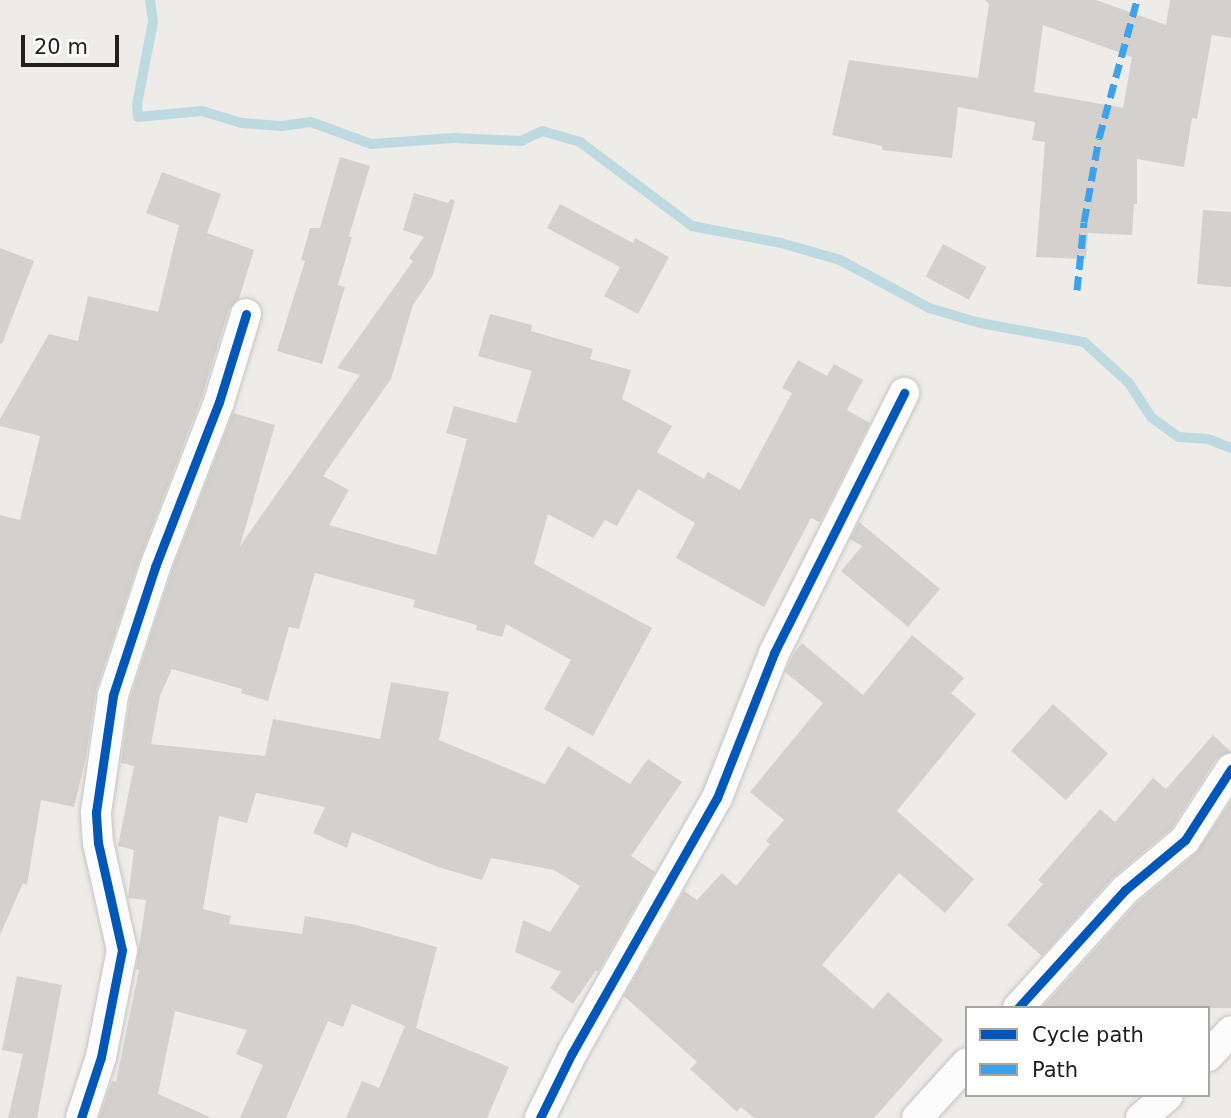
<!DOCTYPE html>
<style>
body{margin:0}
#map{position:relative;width:1231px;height:1118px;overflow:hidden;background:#eeece9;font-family:"DejaVu Sans",sans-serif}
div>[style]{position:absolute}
.stream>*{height:10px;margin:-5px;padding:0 5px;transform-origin:5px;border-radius:5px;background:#bedae0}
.building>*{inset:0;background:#d3d0ce;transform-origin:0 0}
.roads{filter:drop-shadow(0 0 2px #c5c4c3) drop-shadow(0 0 2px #c5c4c3)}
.minor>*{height:30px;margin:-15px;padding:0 15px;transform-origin:15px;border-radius:15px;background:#fcfcfc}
.quiet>*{height:7px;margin-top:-3.5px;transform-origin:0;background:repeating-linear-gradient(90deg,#3da2ea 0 14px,transparent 0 21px)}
.cycleway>*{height:9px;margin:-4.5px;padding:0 4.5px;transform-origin:4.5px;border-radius:4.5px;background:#0057b8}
span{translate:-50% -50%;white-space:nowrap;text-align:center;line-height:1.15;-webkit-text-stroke:5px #fff;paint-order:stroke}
.legend{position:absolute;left:965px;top:1006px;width:245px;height:91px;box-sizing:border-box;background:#fff;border:2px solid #a6a6a6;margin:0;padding:9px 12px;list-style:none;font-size:21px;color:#202020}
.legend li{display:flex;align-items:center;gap:14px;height:35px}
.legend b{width:35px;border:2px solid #a6a6a6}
.scale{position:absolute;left:21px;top:35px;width:98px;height:32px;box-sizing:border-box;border:4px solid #202020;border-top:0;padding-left:9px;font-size:21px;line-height:24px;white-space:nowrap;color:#202020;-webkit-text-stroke:5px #fff;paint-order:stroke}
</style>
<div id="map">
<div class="stream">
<div style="left:150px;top:0;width:22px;rotate:82deg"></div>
<div style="left:153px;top:22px;width:84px;rotate:101deg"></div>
<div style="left:137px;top:104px;width:13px;rotate:86deg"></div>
<div style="left:138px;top:117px;width:64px;rotate:-5.4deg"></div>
<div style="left:202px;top:111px;width:41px;rotate:17.1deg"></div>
<div style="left:241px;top:123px;width:41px;rotate:4.2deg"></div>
<div style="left:282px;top:126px;width:29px;rotate:-8deg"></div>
<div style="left:311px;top:122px;width:64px;rotate:20.1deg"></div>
<div style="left:371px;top:144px;width:83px;rotate:-4.1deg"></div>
<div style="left:454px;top:138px;width:67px;rotate:2.6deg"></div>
<div style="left:521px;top:141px;width:23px;rotate:-25deg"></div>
<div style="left:542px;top:131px;width:40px;rotate:16deg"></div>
<div style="left:580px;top:142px;width:140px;rotate:36.9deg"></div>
<div style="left:692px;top:226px;width:91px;rotate:10.8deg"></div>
<div style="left:781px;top:243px;width:61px;rotate:16.1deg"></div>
<div style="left:840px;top:260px;width:101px;rotate:28.3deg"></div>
<div style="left:929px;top:308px;width:53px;rotate:16.4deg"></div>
<div style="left:980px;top:323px;width:106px;rotate:10.4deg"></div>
<div style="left:1084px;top:342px;width:61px;rotate:42.3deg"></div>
<div style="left:1129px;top:383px;width:40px;rotate:57.1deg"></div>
<div style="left:1151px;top:417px;width:34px;rotate:36deg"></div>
<div style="left:1179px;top:437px;width:29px;rotate:4deg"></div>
<div style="left:1208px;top:439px;width:25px;rotate:21deg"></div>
</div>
<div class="building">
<div style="clip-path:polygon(evenodd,985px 0,1096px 0,1166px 25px,1170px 0,1231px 0,1231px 38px,1212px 35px,1197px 119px,1192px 118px,1184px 167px,1137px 159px,1137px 204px,1134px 204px,1132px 235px,1088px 233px,1086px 259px,1036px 257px,1045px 142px,1032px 140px,1035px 122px,958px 107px,952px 158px,882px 150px,882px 146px,832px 135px,849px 60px,978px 78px,989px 4px,985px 0,1043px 25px,1132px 57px,1123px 108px,1034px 92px,1043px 25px)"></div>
<div style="clip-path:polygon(340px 157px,370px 166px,349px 236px,352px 237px,338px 285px,345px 287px,322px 364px,277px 351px,305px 261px,301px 260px,310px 228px,320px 228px)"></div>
<div style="clip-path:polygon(162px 172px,221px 194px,207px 233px,254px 250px,239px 299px,229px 309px,202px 396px,139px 561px,96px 690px,86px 757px,74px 807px,41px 800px,27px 885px,23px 883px,0 935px,0 515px,20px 520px,40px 436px,0 426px,0 419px,49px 334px,78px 341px,88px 296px,158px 312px,179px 225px,146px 213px)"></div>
<div style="clip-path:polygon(414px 193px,448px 203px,451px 199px,455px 201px,432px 277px,413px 305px,391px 379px,323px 476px,349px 490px,329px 525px,436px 555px,467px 439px,446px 433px,454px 406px,516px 423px,532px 371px,478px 356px,490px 314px,532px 325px,531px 331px,593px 349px,590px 359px,631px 370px,622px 399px,672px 426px,657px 452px,704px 479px,708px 472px,740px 490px,792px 393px,782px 388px,798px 360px,827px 376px,834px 364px,863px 380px,847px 410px,870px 423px,820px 522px,811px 518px,764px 607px,676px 558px,695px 523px,638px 489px,617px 526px,605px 520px,593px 538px,548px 514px,534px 564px,652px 628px,593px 736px,544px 709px,571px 660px,506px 624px,502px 637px,476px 630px,477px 625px,413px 607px,415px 600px,315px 573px,299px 629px,289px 627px,268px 701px,241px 693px,242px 689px,172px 669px,160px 696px,151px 744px,265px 756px,273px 719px,380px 739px,391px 682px,449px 692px,439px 740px,545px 784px,568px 746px,630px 784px,648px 759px,682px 782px,631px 856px,655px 872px,598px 972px,596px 970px,573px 1004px,550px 988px,561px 972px,515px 952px,523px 920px,550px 932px,580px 886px,554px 870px,491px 858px,482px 880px,438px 867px,352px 832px,347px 848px,313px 833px,325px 807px,256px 793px,247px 823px,219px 816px,203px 909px,231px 916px,229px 924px,302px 934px,305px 916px,356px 925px,437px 947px,416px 1028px,509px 1067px,487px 1118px,346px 1118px,362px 1081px,379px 1088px,405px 1026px,352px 1004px,343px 1027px,328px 1021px,286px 1118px,240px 1118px,263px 1065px,236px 1054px,247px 1030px,175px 1011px,158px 1094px,212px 1118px,99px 1118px,112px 1081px,116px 1082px,139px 970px,136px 969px,146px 900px,128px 898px,134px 850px,118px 846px,134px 766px,121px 763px,130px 699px,171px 573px,233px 413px,275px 425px,240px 546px,360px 375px,337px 368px,413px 261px,409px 258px,424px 237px,403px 230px)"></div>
<div style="clip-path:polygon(560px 204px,633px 243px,635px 238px,669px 257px,638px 314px,604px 296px,620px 267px,547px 228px)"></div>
<div style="clip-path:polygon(1203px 210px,1231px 212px,1231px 287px,1197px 284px)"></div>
<div style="left:943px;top:244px;width:49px;height:37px;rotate:28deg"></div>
<div style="clip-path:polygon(0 248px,34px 261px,2px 344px,0 343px)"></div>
<div style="clip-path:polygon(859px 522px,940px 589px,908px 627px,841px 571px,862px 546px,850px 539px)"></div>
<div style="clip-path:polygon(912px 635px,964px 678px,951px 693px,976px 714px,897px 811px,974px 879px,945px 913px,899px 873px,822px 965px,873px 1009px,888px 992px,943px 1040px,874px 1118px,754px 1118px,741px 1107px,737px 1112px,690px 1069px,697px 1062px,624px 996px,684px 891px,697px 900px,722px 873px,736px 886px,770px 844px,766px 841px,784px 820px,750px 792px,823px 703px,785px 672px,794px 653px,802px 643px,863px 695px)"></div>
<div style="left:1053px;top:704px;width:74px;height:63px;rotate:42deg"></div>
<div style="clip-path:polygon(1213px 735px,1231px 752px,1216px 759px,1172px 828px,1112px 878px,1042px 956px,1007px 925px,1043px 884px,1038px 880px,1100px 809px,1115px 822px,1153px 778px,1166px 789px)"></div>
<div style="clip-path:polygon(1231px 801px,1231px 1008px,1042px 1008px,1137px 903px,1196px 853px)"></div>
<div style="clip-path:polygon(17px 976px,62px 985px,37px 1118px,8px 1118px,23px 1054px,2px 1050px)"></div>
</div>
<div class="roads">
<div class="minor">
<div style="left:1018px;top:1008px;width:159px;rotate:-47.8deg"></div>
<div style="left:1125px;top:890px;width:78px;rotate:-39.8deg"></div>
<div style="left:1185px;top:840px;width:85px;rotate:-57.1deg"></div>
<div style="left:1208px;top:1056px;width:34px;rotate:-47deg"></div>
<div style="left:81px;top:1118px;width:64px;rotate:-71.8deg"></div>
<div style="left:101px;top:1057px;width:109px;rotate:-78.9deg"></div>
<div style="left:122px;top:950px;width:110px;rotate:-102.6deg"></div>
<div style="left:98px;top:843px;width:31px;rotate:-94deg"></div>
<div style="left:96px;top:812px;width:118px;rotate:-81.7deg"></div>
<div style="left:113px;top:695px;width:135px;rotate:-71.8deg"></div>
<div style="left:155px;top:567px;width:177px;rotate:-68.8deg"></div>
<div style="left:219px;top:402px;width:92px;rotate:-72.9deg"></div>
<div style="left:540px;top:1118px;width:72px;rotate:-63.8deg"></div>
<div style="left:572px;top:1053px;width:293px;rotate:-60.4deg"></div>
<div style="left:717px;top:798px;width:156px;rotate:-68.5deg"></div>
<div style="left:774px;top:653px;width:291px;rotate:-63.4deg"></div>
<div style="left:917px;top:1118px;width:74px;rotate:-47.7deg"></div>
<div style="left:1141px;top:1118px;width:35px;rotate:-40deg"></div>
</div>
</div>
<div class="quiet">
<div style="left:1077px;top:290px;width:68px;rotate:-84.1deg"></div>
<div style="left:1084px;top:222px;width:85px;rotate:-79.9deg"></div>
<div style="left:1099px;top:138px;width:143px;rotate:-74.6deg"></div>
</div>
<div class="cycleway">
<div style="left:1018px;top:1008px;width:159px;rotate:-47.8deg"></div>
<div style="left:1125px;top:890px;width:78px;rotate:-39.8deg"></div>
<div style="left:1185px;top:840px;width:85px;rotate:-57.1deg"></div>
<div style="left:81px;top:1118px;width:64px;rotate:-71.8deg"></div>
<div style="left:101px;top:1057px;width:109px;rotate:-78.9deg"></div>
<div style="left:122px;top:950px;width:110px;rotate:-102.6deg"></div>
<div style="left:98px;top:843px;width:31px;rotate:-94deg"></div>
<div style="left:96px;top:812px;width:118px;rotate:-81.7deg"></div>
<div style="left:113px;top:695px;width:135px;rotate:-71.8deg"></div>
<div style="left:155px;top:567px;width:177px;rotate:-68.8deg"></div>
<div style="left:219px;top:402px;width:92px;rotate:-72.9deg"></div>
<div style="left:540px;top:1118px;width:72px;rotate:-63.8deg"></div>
<div style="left:572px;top:1053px;width:293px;rotate:-60.4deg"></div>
<div style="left:717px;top:798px;width:156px;rotate:-68.5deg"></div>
<div style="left:774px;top:653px;width:291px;rotate:-63.4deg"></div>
</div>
<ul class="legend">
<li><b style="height:9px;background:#0057b8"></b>Cycle path</li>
<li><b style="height:9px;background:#3da2ea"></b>Path</li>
</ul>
<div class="scale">20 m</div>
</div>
